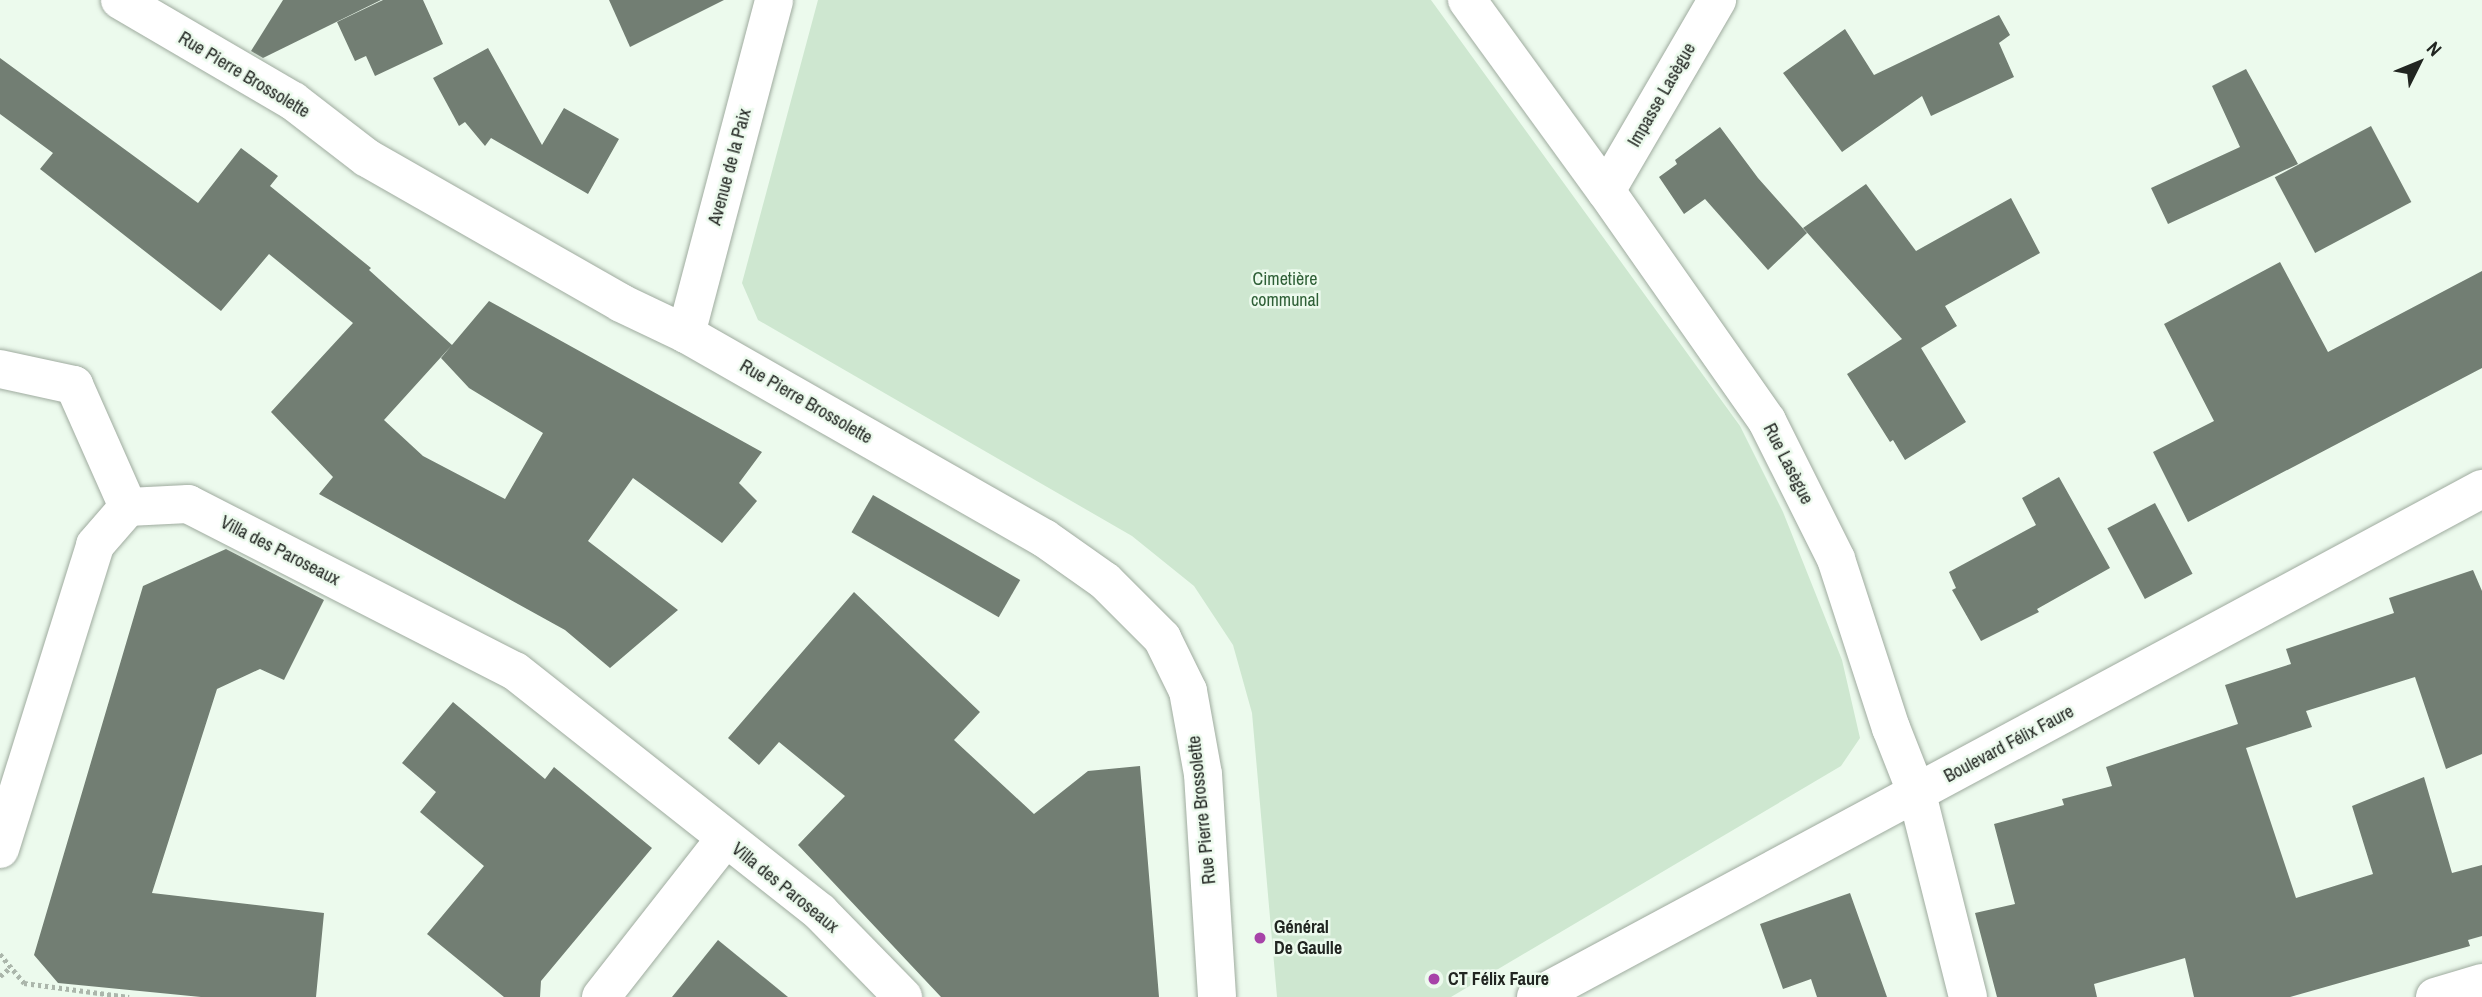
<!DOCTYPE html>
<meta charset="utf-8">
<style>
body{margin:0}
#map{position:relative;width:2482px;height:997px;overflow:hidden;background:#ecfaed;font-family:"Archivo Narrow",sans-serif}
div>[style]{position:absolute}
.green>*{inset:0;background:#cee7d0}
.building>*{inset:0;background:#727e73;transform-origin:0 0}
.path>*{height:4.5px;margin-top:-2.25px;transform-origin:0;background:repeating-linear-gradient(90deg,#abb6ab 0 3.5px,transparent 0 7px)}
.roads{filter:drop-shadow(0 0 2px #9fab9f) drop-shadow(0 0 2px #9fab9f)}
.minor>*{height:38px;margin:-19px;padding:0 19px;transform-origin:19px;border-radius:19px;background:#fff}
.major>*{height:38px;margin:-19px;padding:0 19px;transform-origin:19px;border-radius:19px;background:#fff}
.dots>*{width:19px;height:19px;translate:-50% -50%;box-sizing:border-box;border:4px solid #ecfaed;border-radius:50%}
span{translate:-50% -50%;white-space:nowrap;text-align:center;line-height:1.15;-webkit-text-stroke:5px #ecfaed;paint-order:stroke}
.street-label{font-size:18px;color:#212521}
.park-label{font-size:18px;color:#2e5f36}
.poi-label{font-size:18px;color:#212521;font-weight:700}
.left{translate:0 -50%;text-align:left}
.north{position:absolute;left:2384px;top:28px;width:70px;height:70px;-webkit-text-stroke:5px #ecfaed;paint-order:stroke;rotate:47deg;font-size:19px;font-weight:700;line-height:28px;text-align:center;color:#212521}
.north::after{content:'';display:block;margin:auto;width:24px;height:32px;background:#212521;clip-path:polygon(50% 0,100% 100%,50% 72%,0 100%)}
</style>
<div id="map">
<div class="green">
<div style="clip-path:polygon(818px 0,1431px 0,1740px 426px,1783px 512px,1842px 660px,1860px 738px,1841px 766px,1451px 997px,1277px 997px,1252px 713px,1233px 645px,1194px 586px,1132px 536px,758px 320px,742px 283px)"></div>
</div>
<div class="building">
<div style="clip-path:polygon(283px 0,381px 0,263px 58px,251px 51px)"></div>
<div style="clip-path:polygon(383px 0,423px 0,443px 44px,375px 76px,366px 56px,355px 61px,337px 22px)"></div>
<div style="clip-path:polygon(609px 0,724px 0,630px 47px)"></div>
<div style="clip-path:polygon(1999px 15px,2010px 35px,1999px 43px,2014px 77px,1931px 116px,1922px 96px,1842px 152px,1783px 73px,1845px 29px,1874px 75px)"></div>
<div style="clip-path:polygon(488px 48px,542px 145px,564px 108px,619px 139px,588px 194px,491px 138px,485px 146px,465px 122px,459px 126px,433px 78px)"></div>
<div style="clip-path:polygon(0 58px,198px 203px,241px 148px,278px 176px,270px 186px,371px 268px,369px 270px,452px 345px,384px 420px,423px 456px,505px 499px,543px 433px,469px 388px,441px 358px,489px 301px,762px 452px,739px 483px,757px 501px,722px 543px,633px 478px,588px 541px,678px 610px,610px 668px,565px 630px,319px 494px,333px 477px,271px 412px,353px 323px,269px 254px,221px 311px,40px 169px,53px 153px,0 114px)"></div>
<div style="clip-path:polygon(2246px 69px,2298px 164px,2168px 224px,2151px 188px,2240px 147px,2212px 86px)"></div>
<div style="left:2371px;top:126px;width:86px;height:109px;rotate:62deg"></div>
<div style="clip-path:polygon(1720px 127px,1758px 178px,1807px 233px,1768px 270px,1705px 199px,1684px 214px,1659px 177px,1677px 164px,1675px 160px)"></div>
<div style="clip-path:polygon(1866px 184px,1916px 251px,2011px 198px,2040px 253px,1945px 306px,1957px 326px,1921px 348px,1966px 422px,1905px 460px,1893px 440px,1890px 442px,1847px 374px,1902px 339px,1803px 228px)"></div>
<div style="clip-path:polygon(2280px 262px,2328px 352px,2482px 271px,2482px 368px,2188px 522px,2153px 452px,2214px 421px,2164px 324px)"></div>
<div style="clip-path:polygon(2059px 477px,2110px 568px,2037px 609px,2039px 612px,1981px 641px,1952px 590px,1956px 588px,1949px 572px,2036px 525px,2022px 498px)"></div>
<div style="left:873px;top:495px;width:170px;height:43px;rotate:30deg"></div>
<div style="left:2155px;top:503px;width:80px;height:54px;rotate:62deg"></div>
<div style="clip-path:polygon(226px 549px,324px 600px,284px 680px,260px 669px,217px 689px,152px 893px,324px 913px,316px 997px,201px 997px,58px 983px,34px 955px,143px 586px)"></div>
<div style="clip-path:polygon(2473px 570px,2482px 591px,2482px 754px,2446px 769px,2415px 677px,2306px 711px,2312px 727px,2246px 748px,2296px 898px,2373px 874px,2352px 806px,2424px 777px,2452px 873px,2482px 865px,2482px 936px,2468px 940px,2470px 946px,2290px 997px,2194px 997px,2185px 958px,2094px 984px,2097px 997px,1997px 997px,1975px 913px,2015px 904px,1994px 824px,2064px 805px,2062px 799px,2112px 786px,2106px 767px,2238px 724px,2225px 685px,2291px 664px,2286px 649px,2394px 613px,2389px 598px)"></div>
<div style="clip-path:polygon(854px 592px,980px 712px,954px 740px,1034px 814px,1088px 771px,1140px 766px,1159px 997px,941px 997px,798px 845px,845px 796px,779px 742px,759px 765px,728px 738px)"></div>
<div style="clip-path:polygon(453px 702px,545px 779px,554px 767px,652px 848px,541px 981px,540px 997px,504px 997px,427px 934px,484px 866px,420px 812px,436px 792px,402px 763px)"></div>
<div style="clip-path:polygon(1850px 893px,1887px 997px,1817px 997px,1811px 979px,1783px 989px,1760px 924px)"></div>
<div style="clip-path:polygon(718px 940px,788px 997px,672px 997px)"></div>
</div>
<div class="path">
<div style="left:0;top:954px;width:38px;rotate:50deg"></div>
<div style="left:24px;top:983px;width:106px;rotate:7.6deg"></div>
<div style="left:0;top:976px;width:14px;rotate:-39deg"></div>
</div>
<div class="roads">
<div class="minor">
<div style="left:1467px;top:0;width:236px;rotate:54deg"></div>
<div style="left:1606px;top:191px;width:281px;rotate:55deg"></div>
<div style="left:1767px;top:421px;width:154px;rotate:63.4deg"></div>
<div style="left:1836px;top:559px;width:178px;rotate:72deg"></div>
<div style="left:1891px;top:728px;width:71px;rotate:68.5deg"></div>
<div style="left:1917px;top:794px;width:209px;rotate:75.9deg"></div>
<div style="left:1606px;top:191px;width:221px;rotate:-59.8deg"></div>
<div style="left:686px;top:334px;width:345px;rotate:-75.2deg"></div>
<div style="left:0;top:369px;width:76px;rotate:12.2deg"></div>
<div style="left:74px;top:385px;width:133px;rotate:66.1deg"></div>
<div style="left:0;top:849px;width:318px;rotate:-72.6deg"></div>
<div style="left:95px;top:545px;width:50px;rotate:-49deg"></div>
<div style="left:128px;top:507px;width:60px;rotate:-2.9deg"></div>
<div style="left:188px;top:504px;width:367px;rotate:27.1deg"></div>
<div style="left:515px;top:671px;width:389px;rotate:38.3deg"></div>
<div style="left:820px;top:912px;width:119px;rotate:45.7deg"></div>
<div style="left:601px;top:997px;width:201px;rotate:-51.9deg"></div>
<div style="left:1536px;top:997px;width:1074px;rotate:-28.24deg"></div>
<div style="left:2435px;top:997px;width:49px;rotate:-16.6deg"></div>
</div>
<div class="major">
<div style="left:120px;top:0;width:200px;rotate:30.3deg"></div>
<div style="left:293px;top:101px;width:93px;rotate:37.6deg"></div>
<div style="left:367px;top:158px;width:292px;rotate:29.7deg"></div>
<div style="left:621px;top:303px;width:72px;rotate:25.5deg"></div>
<div style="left:686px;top:334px;width:412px;rotate:29.7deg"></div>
<div style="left:1044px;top:538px;width:75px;rotate:35.2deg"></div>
<div style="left:1105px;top:581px;width:81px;rotate:45deg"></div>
<div style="left:1162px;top:638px;width:59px;rotate:63.9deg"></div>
<div style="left:1188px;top:691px;width:84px;rotate:79.8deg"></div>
<div style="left:1203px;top:774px;width:223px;rotate:86.4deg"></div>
</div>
</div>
<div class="dots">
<div style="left:1260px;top:938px;background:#a743a8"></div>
<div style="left:1434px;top:979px;background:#a743a8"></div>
</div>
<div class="street-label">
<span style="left:244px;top:75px;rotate:31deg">Rue Pierre Brossolette</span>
<span style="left:1662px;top:95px;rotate:-60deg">Impasse Lasègue</span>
<span style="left:730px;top:167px;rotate:-75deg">Avenue de la Paix</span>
<span style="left:806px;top:402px;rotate:30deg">Rue Pierre Brossolette</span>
<span style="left:1788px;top:464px;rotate:63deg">Rue Lasègue</span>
<span style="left:280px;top:551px;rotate:27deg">Villa des Paroseaux</span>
<span style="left:2009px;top:744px;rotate:-28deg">Boulevard Félix Faure</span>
<span style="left:1202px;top:810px;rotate:-96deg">Rue Pierre Brossolette</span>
<span style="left:785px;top:888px;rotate:39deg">Villa des Paroseaux</span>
</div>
<div class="park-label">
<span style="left:1285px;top:290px">Cimetière<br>communal</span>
</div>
<div class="poi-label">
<span class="left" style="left:1274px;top:938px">Général<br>De Gaulle</span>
<span class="left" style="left:1448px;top:979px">CT Félix Faure</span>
</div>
<div class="north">N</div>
</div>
